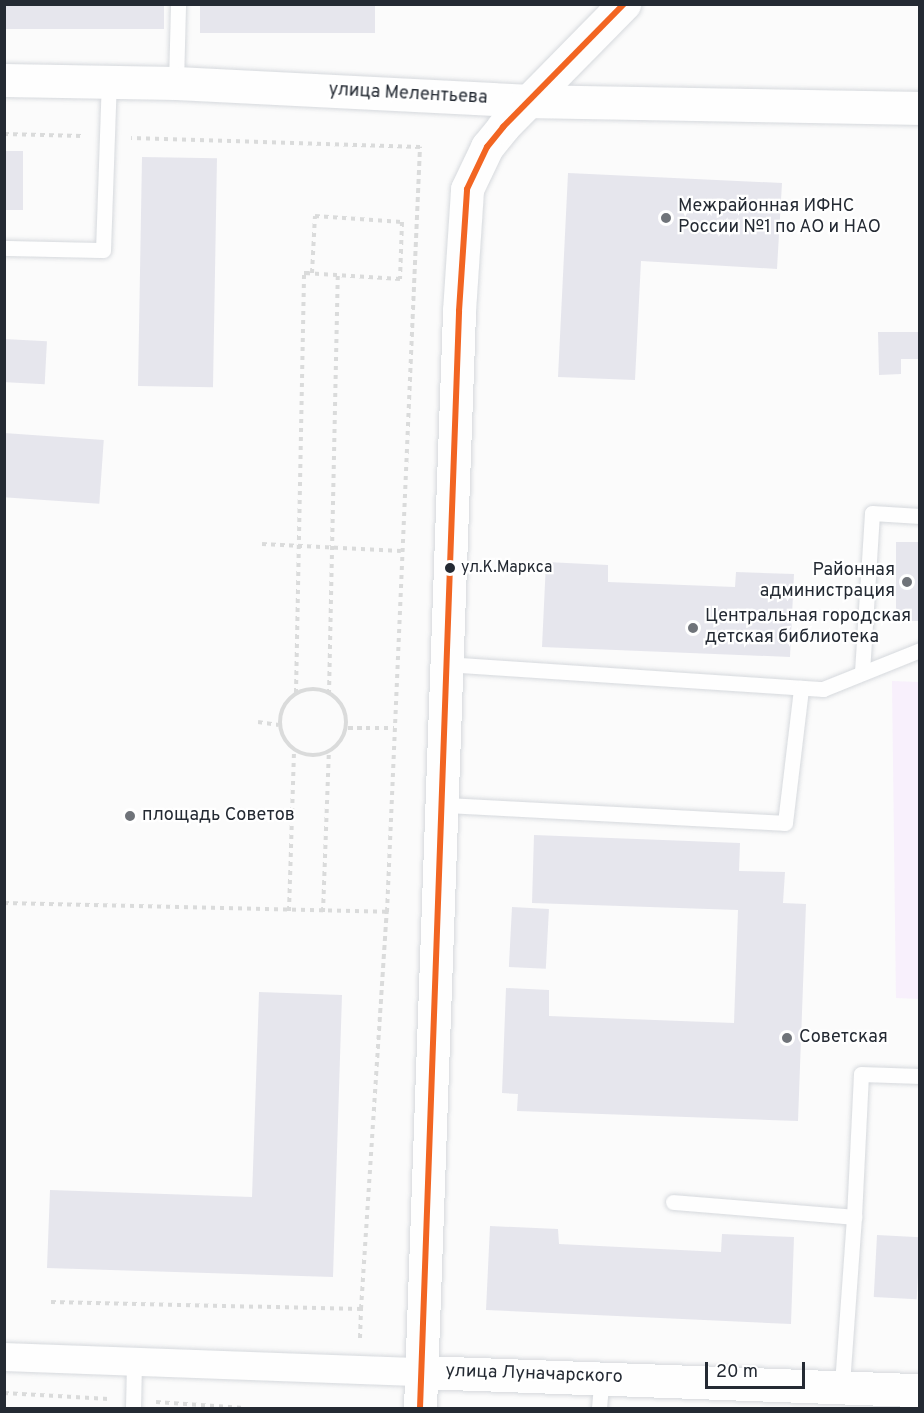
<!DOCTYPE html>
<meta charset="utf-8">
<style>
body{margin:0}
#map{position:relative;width:924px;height:1413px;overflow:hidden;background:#fbfbfb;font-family:Overpass,sans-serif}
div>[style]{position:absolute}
.green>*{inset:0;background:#f8f0fc}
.building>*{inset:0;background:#e6e6ed;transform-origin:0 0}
.path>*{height:4px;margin-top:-2px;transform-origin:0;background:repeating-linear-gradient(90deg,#dadbdb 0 4.5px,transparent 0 9px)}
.path>.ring{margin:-2px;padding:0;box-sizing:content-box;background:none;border:4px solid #dadbdb;border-radius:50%}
.roads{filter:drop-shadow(0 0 2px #d6d9dd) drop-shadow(0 0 2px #d6d9dd)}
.service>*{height:15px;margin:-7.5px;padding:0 7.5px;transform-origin:7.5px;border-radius:7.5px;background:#fefefe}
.minor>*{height:28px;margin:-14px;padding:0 14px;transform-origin:14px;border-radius:14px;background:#fefefe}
.tertiary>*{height:33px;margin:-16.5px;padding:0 16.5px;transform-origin:16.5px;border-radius:16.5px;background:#fefefe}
.bus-1>*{height:6px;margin:-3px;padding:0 3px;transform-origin:3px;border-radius:3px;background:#f26522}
.dots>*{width:16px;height:16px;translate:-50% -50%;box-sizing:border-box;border:3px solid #fff;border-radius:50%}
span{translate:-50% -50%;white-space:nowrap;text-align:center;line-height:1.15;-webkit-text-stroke:4.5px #fff;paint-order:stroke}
.bus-label{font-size:16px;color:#242a33}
.left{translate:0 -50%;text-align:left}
.street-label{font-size:18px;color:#242a33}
.poi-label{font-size:18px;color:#242a33}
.right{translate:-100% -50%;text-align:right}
.frame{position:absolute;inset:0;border:6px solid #242a33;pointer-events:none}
.scale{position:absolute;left:705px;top:1362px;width:100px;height:27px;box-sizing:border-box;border:3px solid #242a33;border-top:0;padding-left:8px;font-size:18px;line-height:21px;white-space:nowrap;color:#242a33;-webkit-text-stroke:4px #fff;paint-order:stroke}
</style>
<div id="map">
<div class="green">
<div style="clip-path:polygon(892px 681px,919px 682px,919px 999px,896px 998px)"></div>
</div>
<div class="building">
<div style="left:4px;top:4px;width:160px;height:25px"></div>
<div style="left:200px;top:4px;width:175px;height:29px"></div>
<div style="left:4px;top:151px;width:19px;height:59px"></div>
<div style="left:142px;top:157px;width:75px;height:229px;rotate:1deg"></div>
<div style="clip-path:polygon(568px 173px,782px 183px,777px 269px,641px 261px,635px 380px,558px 377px)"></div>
<div style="clip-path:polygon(878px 332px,920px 332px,920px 359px,901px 359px,901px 374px,879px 375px)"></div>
<div style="left:4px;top:339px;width:43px;height:43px;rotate:3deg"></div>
<div style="left:4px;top:433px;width:100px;height:64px;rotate:4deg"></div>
<div style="left:896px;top:542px;width:24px;height:79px"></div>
<div style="clip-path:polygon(546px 562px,608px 565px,608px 582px,735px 587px,736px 572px,794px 574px,790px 657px,542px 647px)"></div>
<div style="clip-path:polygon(534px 835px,740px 843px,739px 871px,785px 872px,783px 903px,806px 904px,798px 1121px,517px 1111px,518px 1094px,502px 1093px,506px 988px,549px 990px,549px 1016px,734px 1023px,738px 910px,532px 903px)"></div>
<div style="left:512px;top:907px;width:37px;height:60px;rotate:3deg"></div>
<div style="clip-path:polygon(259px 992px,342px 995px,333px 1277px,47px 1268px,50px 1190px,252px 1197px)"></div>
<div style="clip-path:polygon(490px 1226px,558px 1229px,559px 1244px,721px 1252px,722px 1234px,794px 1237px,791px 1324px,486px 1310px)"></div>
<div style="left:877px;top:1235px;width:43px;height:62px;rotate:3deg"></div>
</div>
<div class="path">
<div style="left:4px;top:134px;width:78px;rotate:1.5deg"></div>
<div style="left:315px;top:216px;width:87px;rotate:3.9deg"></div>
<div style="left:402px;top:222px;width:57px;rotate:92deg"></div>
<div style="left:400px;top:279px;width:96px;rotate:-176.4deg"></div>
<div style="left:304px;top:273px;width:8px"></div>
<div style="left:312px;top:273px;width:57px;rotate:-87deg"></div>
<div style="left:262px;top:544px;width:139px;rotate:2.9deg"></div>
<div class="ring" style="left:280px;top:689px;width:62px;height:62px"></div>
<div style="left:296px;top:693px;width:420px;rotate:-88.9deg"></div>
<div style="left:329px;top:694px;width:420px;rotate:-88.8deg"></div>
<div style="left:258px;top:722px;width:21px;rotate:8deg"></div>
<div style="left:348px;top:728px;width:46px"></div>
<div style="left:4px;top:903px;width:383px;rotate:1.3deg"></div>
<div style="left:289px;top:911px;width:162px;rotate:-88.2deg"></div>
<div style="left:323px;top:912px;width:161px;rotate:-87.9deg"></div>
<div style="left:51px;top:1302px;width:310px;rotate:1.3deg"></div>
<div style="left:361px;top:1309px;width:398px;rotate:-86.3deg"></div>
<div style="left:387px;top:912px;width:766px;rotate:-87.53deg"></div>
<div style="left:420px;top:147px;width:289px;rotate:-178.2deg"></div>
<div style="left:360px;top:1338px;width:29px;rotate:-88deg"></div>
<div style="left:4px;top:1393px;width:105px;rotate:3.3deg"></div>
<div style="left:156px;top:1402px;width:89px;rotate:3.9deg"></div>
</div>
<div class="roads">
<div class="service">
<div style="left:176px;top:83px;width:79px;rotate:-88.5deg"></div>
<div style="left:4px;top:248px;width:99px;rotate:1.2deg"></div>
<div style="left:103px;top:250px;width:169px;rotate:-88deg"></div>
<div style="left:445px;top:664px;width:379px;rotate:3.8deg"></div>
<div style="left:823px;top:689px;width:105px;rotate:-21.9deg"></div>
<div style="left:862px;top:672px;width:159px;rotate:-86.4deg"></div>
<div style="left:872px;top:513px;width:48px;rotate:3.6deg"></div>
<div style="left:444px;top:805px;width:341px;rotate:3deg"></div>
<div style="left:785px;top:823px;width:136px;rotate:-83.2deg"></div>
<div style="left:673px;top:1202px;width:182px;rotate:4.7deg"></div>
<div style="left:854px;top:1217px;width:169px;rotate:94.1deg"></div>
<div style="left:854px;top:1217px;width:143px;rotate:-87.2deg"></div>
<div style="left:861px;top:1074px;width:59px;rotate:1.9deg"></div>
<div style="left:133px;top:1408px;width:44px;rotate:-88.7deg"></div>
<div style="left:599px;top:1408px;width:32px;rotate:-85deg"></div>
</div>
<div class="minor">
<div style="left:4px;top:1357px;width:418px;rotate:2.1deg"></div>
</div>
<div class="tertiary">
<div style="left:4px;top:80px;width:172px;rotate:1deg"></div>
<div style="left:176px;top:83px;width:350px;rotate:2.9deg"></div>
<div style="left:526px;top:101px;width:394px;rotate:1deg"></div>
<div style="left:422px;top:1372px;width:498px;rotate:2.1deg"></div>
<div style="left:420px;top:1408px;width:1098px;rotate:-87.96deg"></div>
<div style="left:459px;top:311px;width:122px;rotate:-86.2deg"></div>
<div style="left:467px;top:189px;width:47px;rotate:-64.5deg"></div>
<div style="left:487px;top:147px;width:26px;rotate:-51deg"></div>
<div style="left:503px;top:127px;width:173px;rotate:-45.5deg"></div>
</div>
</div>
<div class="bus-1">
<div style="left:420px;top:1408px;width:1098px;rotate:-87.96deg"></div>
<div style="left:459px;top:311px;width:122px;rotate:-86.2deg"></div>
<div style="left:467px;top:189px;width:47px;rotate:-64.5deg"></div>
<div style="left:487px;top:147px;width:26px;rotate:-51deg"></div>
<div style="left:503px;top:127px;width:173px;rotate:-45.5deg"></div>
</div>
<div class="dots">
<div style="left:666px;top:218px;background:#6f7379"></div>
<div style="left:450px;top:568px;background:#242a33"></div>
<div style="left:907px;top:582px;background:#6f7379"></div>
<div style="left:693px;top:628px;background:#6f7379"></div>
<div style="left:130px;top:816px;background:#6f7379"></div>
<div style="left:787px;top:1038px;background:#6f7379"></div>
</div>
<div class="bus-label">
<span class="left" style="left:461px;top:568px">ул.К.Маркса</span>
</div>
<div class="street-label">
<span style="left:408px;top:95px;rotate:3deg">улица Мелентьева</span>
<span style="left:534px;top:1375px;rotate:2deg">улица Луначарского</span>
</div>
<div class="poi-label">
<span class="left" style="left:678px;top:218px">Межрайонная ИФНС<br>России №1 по АО и НАО</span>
<span class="right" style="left:895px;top:582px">Районная<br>администрация</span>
<span class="left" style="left:705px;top:628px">Центральная городская<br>детская библиотека</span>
<span class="left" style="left:142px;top:816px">площадь Советов</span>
<span class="left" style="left:799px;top:1038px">Советская</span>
</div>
<div class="frame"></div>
<div class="scale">20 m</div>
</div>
